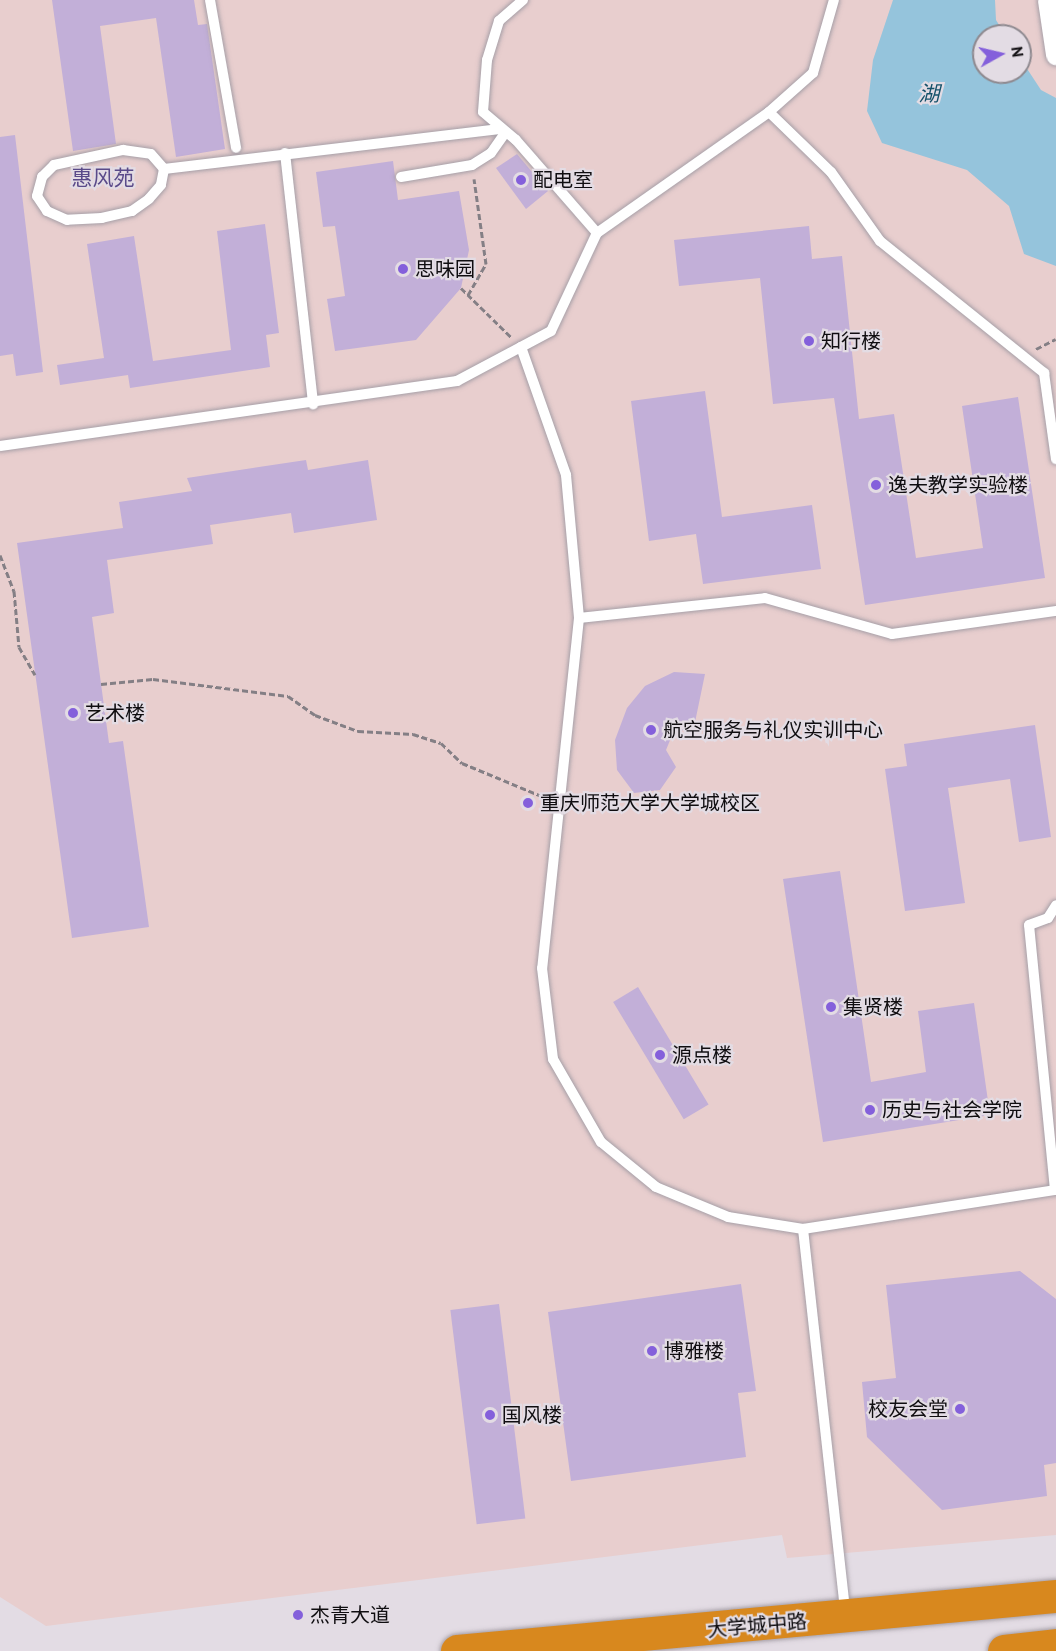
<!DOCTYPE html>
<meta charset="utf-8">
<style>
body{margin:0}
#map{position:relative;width:1056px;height:1651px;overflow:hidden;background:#e3dce4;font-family:"PT Sans","Noto Sans SC",sans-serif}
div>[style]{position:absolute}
.education>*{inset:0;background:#e8cece}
.water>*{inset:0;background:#95c4dc}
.building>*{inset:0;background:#c2afd8;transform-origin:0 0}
.path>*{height:3px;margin-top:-1.5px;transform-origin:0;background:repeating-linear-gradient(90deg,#847f85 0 6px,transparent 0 9px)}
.roads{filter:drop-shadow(0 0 2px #a69fa7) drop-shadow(0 0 2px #a69fa7)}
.lane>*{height:10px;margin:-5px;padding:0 5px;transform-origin:5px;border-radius:5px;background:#fff}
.street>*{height:21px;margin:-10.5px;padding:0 10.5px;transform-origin:10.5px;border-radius:10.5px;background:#fff}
.highway>*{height:33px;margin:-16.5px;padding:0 16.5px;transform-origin:16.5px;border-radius:16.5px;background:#d8881e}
.dots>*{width:16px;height:16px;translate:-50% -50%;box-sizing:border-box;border:3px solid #e3dce4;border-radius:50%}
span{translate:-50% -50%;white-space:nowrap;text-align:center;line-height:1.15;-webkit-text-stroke:4.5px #e3dce4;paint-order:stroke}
.poi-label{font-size:20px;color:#0f0d10}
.left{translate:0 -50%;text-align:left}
.right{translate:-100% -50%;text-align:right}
.street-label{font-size:20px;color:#0f0d10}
.water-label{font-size:21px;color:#15516a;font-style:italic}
.neighbourhood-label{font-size:21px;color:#5a4a89}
.north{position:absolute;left:972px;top:24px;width:60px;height:60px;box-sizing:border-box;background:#e3dce4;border:2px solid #8e898f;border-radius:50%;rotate:82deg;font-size:16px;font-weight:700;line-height:24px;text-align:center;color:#0f0d10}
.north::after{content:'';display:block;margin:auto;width:21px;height:27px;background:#8460db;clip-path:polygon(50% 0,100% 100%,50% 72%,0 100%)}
</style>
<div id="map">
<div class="education">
<div style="clip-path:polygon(evenodd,0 0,1056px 0,1056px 1535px,787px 1558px,782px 1535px,46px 1626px,0 1597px,0 0,984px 36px,1020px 36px,1020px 72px,984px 72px,984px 36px)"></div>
</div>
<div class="water">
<div style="clip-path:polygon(893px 0,995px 0,996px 20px,1006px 36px,984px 36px,984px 72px,1020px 72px,1020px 58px,1041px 90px,1056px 98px,1056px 266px,1024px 254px,1009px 206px,967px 170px,882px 143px,867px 111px,873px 60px)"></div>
</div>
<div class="building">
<div style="clip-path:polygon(52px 0,194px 0,198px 25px,207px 24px,225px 149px,176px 157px,156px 18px,100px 26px,116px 144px,73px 151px)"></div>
<div style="clip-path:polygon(15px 135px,43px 372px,16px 376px,13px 354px,0 356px,0 137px)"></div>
<div style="clip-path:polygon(517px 154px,548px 191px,526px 209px,496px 168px)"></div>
<div style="clip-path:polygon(393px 161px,398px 200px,459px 191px,469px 250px,461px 288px,416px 340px,335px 351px,327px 299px,345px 296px,335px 226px,323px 227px,316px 172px)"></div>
<div style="clip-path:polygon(265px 224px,279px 333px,266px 335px,270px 367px,130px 388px,128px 375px,60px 385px,57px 365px,104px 358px,87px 244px,134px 236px,153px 361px,231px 350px,217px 231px)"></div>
<div style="clip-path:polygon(809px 226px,812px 259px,842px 256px,859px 419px,894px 414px,916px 558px,983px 548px,962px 406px,1018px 397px,1045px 578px,865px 605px,834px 398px,773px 404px,760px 278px,679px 286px,674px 240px)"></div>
<div style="clip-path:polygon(705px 391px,722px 517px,812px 505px,821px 569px,703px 584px,696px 534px,649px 541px,631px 401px)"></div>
<div style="clip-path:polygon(306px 460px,308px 470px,368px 460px,377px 520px,294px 533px,291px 513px,210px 525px,213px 544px,107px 560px,114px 613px,92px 617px,109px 743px,123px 741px,149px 927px,72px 938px,17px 543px,123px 528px,119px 502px,192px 491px,187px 478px)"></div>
<div style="clip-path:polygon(674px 672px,705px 674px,694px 727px,673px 733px,666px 750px,676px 767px,660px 790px,634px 793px,617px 770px,615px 740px,627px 708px,645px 686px)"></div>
<div style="clip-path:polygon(1035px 725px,1051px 837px,1019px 842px,1010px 779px,948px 788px,965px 903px,905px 911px,885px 769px,907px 766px,904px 744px)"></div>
<div style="clip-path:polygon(840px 871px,871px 1082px,926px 1072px,918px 1011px,974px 1003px,990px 1115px,823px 1142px,783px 879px)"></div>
<div style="left:638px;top:987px;width:137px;height:29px;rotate:59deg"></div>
<div style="clip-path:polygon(1020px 1271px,1056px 1299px,1056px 1463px,1044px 1465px,1047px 1496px,942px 1510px,867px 1437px,862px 1382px,896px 1378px,886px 1285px)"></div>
<div style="clip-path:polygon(741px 1284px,756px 1391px,738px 1393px,746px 1457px,571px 1481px,548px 1312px)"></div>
<div style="left:499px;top:1304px;width:216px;height:49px;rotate:83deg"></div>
</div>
<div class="path">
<div style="left:461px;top:288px;width:70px;rotate:44.4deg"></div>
<div style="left:468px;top:295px;width:36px;rotate:-60deg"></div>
<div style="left:486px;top:264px;width:86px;rotate:-98deg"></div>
<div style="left:1036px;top:349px;width:22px;rotate:-27deg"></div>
<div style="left:0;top:555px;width:39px;rotate:69deg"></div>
<div style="left:14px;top:591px;width:56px;rotate:84.9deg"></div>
<div style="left:19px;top:647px;width:32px;rotate:60deg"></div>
<div style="left:101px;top:684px;width:52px;rotate:-5.5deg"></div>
<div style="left:153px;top:679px;width:136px;rotate:7.2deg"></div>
<div style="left:288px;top:696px;width:33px;rotate:35deg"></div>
<div style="left:315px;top:715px;width:46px;rotate:20.4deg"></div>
<div style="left:358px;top:731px;width:55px;rotate:3.1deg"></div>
<div style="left:413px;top:734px;width:29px;rotate:18deg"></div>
<div style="left:441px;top:743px;width:29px;rotate:44deg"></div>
<div style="left:462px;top:763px;width:91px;rotate:22.6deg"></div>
</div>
<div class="roads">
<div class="lane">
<div style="left:210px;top:0;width:150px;rotate:80deg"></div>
<div style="left:523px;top:0;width:32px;rotate:139deg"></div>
<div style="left:499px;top:21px;width:41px;rotate:107.1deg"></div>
<div style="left:487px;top:60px;width:52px;rotate:94.4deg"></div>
<div style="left:483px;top:112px;width:43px;rotate:40.3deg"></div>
<div style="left:516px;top:140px;width:123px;rotate:48.9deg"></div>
<div style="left:769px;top:112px;width:86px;rotate:44.1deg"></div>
<div style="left:831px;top:172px;width:85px;rotate:54.6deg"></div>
<div style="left:880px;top:241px;width:211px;rotate:38.8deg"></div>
<div style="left:1044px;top:373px;width:87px;rotate:82.1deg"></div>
<div style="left:285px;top:153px;width:253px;rotate:83.6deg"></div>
<div style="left:164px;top:169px;width:16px;rotate:101deg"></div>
<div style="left:161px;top:185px;width:18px;rotate:131deg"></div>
<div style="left:149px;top:199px;width:21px;rotate:145deg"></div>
<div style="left:132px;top:211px;width:31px;rotate:167deg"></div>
<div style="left:102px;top:218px;width:35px;rotate:177deg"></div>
<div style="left:67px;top:220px;width:22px;rotate:-156deg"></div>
<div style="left:47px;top:211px;width:18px;rotate:-124deg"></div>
<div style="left:37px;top:196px;width:20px;rotate:-75deg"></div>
<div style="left:42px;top:177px;width:17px;rotate:-45deg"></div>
<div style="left:54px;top:165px;width:71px;rotate:-12.3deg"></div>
<div style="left:123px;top:150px;width:28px;rotate:8deg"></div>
<div style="left:151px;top:154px;width:20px;rotate:49deg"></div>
<div style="left:164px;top:169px;width:336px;rotate:-6.8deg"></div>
<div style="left:401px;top:177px;width:72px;rotate:-9.6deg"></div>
<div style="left:472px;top:165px;width:22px;rotate:-32deg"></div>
<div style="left:491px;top:153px;width:24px;rotate:-55deg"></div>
<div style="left:521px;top:347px;width:136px;rotate:70.6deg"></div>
<div style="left:566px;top:475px;width:144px;rotate:84.8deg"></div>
<div style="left:579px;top:618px;width:352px;rotate:96deg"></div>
<div style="left:542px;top:968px;width:92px;rotate:83.1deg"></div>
<div style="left:553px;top:1059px;width:96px;rotate:60deg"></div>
<div style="left:601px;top:1142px;width:71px;rotate:39.3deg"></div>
<div style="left:656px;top:1187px;width:78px;rotate:22.6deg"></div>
<div style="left:728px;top:1217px;width:76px;rotate:9.1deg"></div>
<div style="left:803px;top:1229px;width:256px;rotate:-8.8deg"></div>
<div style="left:0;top:446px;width:462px;rotate:-8.1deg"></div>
<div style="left:457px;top:381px;width:72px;rotate:-28deg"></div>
<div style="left:521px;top:347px;width:34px;rotate:-28deg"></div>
<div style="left:551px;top:331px;width:108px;rotate:-64.9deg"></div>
<div style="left:597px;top:233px;width:210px;rotate:-35.1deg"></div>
<div style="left:769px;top:112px;width:59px;rotate:-41.6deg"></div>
<div style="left:813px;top:73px;width:76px;rotate:-74deg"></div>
<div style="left:579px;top:618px;width:187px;rotate:-6.1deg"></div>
<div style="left:765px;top:598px;width:132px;rotate:15.8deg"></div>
<div style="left:892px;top:634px;width:166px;rotate:-8deg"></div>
<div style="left:1055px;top:1190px;width:266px;rotate:-95.6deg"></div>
<div style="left:1029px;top:925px;width:20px;rotate:-20deg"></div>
<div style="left:1048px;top:918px;width:15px;rotate:-58deg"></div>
<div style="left:803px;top:1229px;width:384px;rotate:83.7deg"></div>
</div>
<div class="street">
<div style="left:1048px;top:0;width:55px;rotate:81.6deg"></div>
</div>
<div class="highway">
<div style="left:457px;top:1651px;width:602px;rotate:-5.25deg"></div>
<div style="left:1004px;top:1651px;width:52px;rotate:-6.6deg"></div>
</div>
</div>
<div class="dots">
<div style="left:521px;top:180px;background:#8460db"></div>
<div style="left:403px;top:269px;background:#8460db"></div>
<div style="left:809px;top:341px;background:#8460db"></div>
<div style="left:876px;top:485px;background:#8460db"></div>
<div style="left:73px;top:713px;background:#8460db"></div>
<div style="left:651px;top:730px;background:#8460db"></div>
<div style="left:528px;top:803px;background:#8460db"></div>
<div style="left:831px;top:1007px;background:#8460db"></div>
<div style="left:660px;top:1055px;background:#8460db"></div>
<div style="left:870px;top:1110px;background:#8460db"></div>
<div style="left:652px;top:1351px;background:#8460db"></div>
<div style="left:960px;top:1409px;background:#8460db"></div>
<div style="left:490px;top:1415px;background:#8460db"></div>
<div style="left:298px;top:1615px;background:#8460db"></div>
</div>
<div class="poi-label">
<span class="left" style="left:533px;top:180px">配电室</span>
<span class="left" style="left:415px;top:269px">思味园</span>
<span class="left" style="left:821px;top:341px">知行楼</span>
<span class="left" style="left:888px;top:485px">逸夫教学实验楼</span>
<span class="left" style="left:85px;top:713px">艺术楼</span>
<span class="left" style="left:663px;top:730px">航空服务与礼仪实训中心</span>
<span class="left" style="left:540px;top:803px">重庆师范大学大学城校区</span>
<span class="left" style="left:843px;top:1007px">集贤楼</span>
<span class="left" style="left:672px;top:1055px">源点楼</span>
<span class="left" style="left:882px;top:1110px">历史与社会学院</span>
<span class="left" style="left:664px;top:1351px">博雅楼</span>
<span class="right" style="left:948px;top:1409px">校友会堂</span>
<span class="left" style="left:502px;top:1415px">国风楼</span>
<span class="left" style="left:310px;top:1615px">杰青大道</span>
</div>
<div class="street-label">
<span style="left:757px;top:1626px;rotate:-5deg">大学城中路</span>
</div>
<div class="water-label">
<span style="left:929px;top:94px">湖</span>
</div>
<div class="neighbourhood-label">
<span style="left:103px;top:178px">惠风苑</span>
</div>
<div class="north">N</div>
</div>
